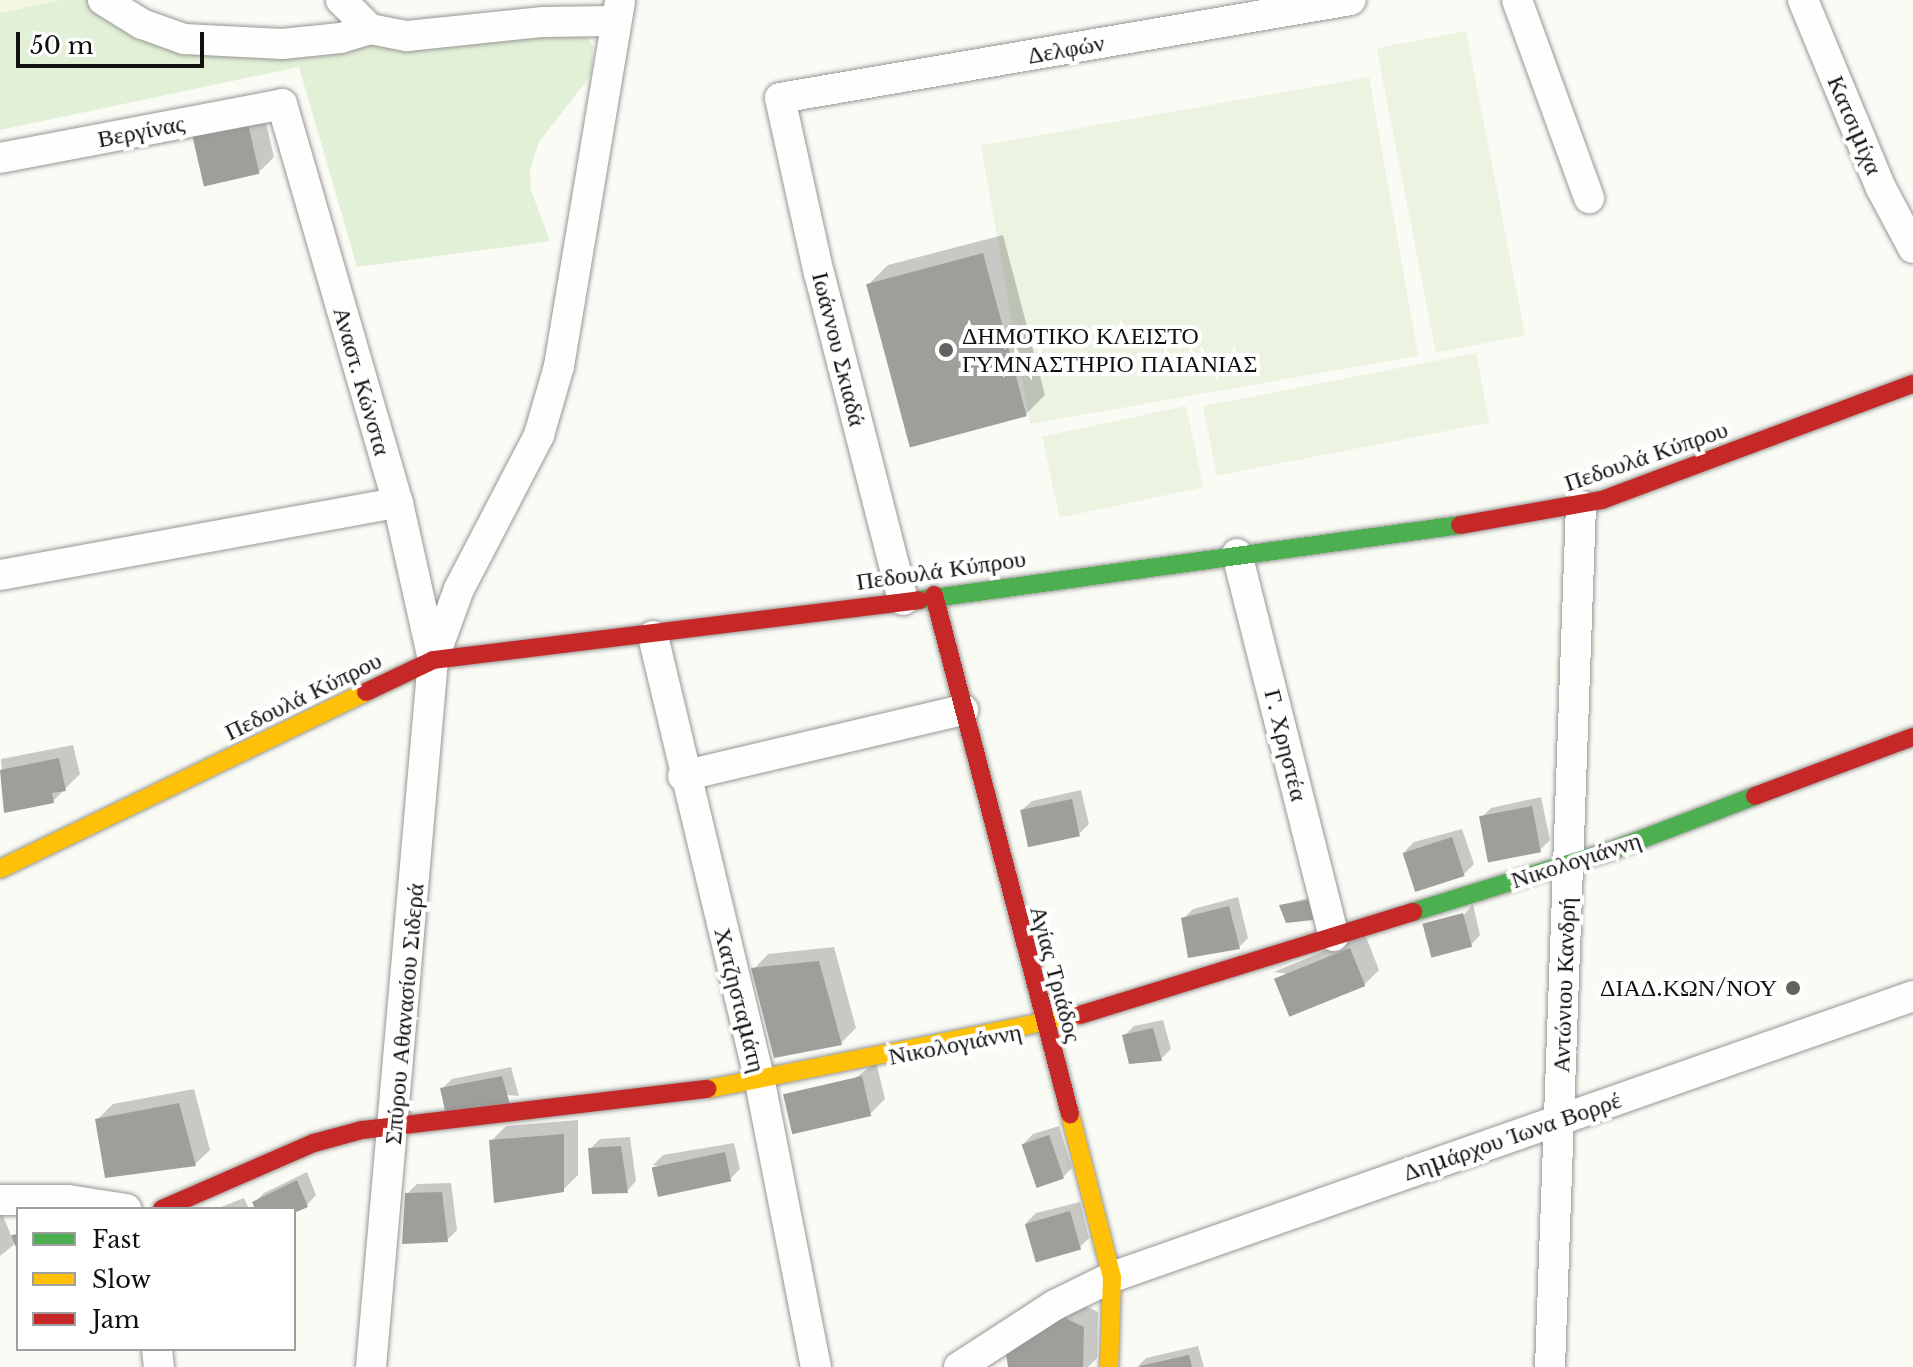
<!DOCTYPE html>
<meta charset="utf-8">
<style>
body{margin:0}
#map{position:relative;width:1913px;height:1367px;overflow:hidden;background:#fbfbf6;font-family:"Libre Baskerville",serif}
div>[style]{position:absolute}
.farmland>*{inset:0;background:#f6f7e3}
.green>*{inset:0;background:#e2f0d7}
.pitch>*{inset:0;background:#ecf4e1;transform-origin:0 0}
.shadow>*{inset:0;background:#0003}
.building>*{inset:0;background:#9f9e9b;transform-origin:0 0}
.roads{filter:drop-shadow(0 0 2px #969694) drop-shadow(0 0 2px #969694)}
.street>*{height:30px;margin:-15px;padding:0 15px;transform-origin:15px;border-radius:15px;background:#fefefe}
.fast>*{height:18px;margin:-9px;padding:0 9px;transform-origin:9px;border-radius:9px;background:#4caf50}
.slow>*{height:18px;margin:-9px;padding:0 9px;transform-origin:9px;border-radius:9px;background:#ffc107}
.jam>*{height:18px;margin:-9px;padding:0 9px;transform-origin:9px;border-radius:9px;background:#c62828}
.dots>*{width:22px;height:22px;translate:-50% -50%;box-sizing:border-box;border:4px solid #fff;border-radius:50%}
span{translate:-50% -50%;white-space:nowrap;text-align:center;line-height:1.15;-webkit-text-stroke:8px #fff;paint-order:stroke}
.street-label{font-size:24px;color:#101010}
.poi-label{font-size:24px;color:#101010}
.left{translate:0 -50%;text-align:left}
.right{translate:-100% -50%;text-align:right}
.legend{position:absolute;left:16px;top:1207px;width:280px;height:144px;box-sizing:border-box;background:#fff;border:2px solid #9f9f9f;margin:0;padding:10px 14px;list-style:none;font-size:24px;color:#101010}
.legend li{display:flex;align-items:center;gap:16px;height:40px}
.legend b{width:40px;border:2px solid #9f9f9f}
.scale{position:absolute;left:16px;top:32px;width:188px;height:36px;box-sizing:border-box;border:4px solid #101010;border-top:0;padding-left:10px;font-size:24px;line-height:28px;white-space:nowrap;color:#101010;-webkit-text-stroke:6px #fff;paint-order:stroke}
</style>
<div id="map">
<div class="farmland">
<div style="clip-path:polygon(0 0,61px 0,0 13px)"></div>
</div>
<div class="green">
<div style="clip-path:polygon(61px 0,91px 0,139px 29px,584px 34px,593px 46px,591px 75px,539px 142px,530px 170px,531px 190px,550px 241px,357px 267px,299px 67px,0 130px,0 13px)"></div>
</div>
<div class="pitch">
<div style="left:1466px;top:31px;width:310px;height:91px;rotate:79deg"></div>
<div style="left:1369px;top:77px;width:283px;height:394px;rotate:80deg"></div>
<div style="left:1476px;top:353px;width:71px;height:278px;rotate:79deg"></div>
<div style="left:1186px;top:406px;width:83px;height:147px;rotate:78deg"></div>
</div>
<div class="shadow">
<div style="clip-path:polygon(263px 110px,274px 157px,259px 172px,194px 138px,209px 123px)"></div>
<div style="clip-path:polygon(1003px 235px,1045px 395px,1025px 415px,868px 285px,888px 265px)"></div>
<div style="clip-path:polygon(73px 745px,80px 774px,53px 801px,5px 810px,1px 759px)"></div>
<div style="clip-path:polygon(1081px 790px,1089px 824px,1079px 834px,1022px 810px,1032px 801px)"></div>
<div style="clip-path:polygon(1541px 797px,1550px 840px,1540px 850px,1481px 818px,1491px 808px)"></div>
<div style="clip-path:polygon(1462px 829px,1474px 864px,1464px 874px,1405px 851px,1414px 842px)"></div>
<div style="clip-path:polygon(1238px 897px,1248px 938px,1239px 947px,1183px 919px,1193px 909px)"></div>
<div style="clip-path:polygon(1312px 897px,1316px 914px,1312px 918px,1281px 905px)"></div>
<div style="clip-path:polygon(1473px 904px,1480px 935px,1471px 945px,1431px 955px)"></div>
<div style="clip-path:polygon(1365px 934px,1379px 970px,1364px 985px,1274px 972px)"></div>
<div style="clip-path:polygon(834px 947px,856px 1028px,841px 1043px,754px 969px,768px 954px)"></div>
<div style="clip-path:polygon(1163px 1020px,1171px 1049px,1161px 1059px,1124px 1036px,1134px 1026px)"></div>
<div style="clip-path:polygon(876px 1062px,885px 1099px,870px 1114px,792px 1128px)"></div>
<div style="clip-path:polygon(511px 1067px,519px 1096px,442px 1089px,452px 1079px)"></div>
<div style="clip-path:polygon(194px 1089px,210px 1150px,195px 1164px,98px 1119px,113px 1104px)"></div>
<div style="clip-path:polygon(578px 1120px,578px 1175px,563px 1190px,491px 1141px,506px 1126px)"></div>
<div style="clip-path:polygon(1059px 1126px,1072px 1168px,1062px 1178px,1023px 1144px,1033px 1134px)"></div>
<div style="clip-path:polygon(630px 1137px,636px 1181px,627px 1191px,590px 1149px,600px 1139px)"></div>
<div style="clip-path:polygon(734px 1143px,740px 1169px,730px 1179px,653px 1165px,663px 1155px)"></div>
<div style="clip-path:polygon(307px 1172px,316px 1195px,307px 1205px,294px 1211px,257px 1209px,255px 1202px,264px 1193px)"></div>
<div style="clip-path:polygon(451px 1183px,457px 1230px,447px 1240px,407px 1194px,417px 1184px)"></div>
<div style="clip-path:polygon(244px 1198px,249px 1209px,216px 1209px)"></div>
<div style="clip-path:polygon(1080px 1202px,1089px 1238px,1080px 1247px,1026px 1223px,1036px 1213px)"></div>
<div style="clip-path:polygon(0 1208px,12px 1238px,18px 1232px,18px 1248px,16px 1243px,0 1256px)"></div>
<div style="clip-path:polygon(1079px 1303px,1098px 1312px,1097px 1358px,1088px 1367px,1010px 1367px)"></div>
<div style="clip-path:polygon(1198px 1346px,1204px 1367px,1137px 1367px,1146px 1358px)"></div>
</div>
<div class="building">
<div style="left:248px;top:124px;width:51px;height:57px;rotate:77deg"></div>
<div style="left:983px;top:253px;width:169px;height:121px;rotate:75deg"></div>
<div style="clip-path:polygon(59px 758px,66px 791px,52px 793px,54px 803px,4px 813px,0 770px)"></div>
<div style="left:1072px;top:799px;width:38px;height:53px;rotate:78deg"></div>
<div style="left:1532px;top:806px;width:47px;height:54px;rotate:79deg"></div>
<div style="left:1452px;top:837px;width:41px;height:52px;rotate:72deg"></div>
<div style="clip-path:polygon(1308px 900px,1313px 920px,1286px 923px,1279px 905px)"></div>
<div style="clip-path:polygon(1229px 906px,1240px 949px,1188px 958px,1181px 918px)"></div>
<div style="left:1463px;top:913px;width:35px;height:42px;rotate:75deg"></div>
<div style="left:1350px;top:948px;width:41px;height:82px;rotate:68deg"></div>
<div style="clip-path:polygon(819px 961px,842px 1045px,774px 1058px,751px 968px)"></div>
<div style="clip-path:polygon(1153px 1028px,1162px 1061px,1129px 1064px,1122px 1035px)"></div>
<div style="clip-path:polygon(502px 1076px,511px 1108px,446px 1115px,440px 1088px)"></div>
<div style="left:862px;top:1076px;width:41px;height:81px;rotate:77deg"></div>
<div style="clip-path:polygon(179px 1103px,196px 1166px,105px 1178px,95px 1119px)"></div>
<div style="clip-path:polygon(564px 1134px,564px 1192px,494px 1203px,489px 1140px)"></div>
<div style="left:1049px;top:1135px;width:46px;height:29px;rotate:71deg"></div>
<div style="clip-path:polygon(621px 1146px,628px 1193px,592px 1194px,588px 1148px)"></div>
<div style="left:725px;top:1152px;width:30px;height:75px;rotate:78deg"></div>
<div style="clip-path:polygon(297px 1180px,308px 1207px,294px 1213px,294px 1209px,255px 1209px,252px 1202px)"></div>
<div style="clip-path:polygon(442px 1192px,448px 1242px,402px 1244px,405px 1193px)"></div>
<div style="left:1070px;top:1211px;width:40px;height:47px;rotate:74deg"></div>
<div style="clip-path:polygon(18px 1234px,18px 1252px,11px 1235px)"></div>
<div style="clip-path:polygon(1063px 1317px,1084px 1327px,1083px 1367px,1008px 1367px,1006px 1354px)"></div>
<div style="clip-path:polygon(1189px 1355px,1192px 1367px,1140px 1367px,1140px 1366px)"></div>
</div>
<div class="roads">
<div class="street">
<div style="left:103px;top:0;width:46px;rotate:31.6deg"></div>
<div style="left:142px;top:24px;width:45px;rotate:19.7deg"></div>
<div style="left:184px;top:39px;width:98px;rotate:2.9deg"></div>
<div style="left:282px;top:44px;width:59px;rotate:-5.8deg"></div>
<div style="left:341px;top:38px;width:30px;rotate:-17deg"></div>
<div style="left:341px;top:0;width:41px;rotate:45deg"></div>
<div style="left:370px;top:29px;width:38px;rotate:11deg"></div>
<div style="left:407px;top:36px;width:137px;rotate:-5.9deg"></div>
<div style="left:543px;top:22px;width:72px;rotate:-0.8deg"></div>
<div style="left:1517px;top:0;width:211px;rotate:70deg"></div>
<div style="left:1803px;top:0;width:204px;rotate:67.5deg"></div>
<div style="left:1881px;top:188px;width:68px;rotate:61.9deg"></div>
<div style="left:0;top:158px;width:287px;rotate:-10.8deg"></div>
<div style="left:282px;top:104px;width:416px;rotate:73.8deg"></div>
<div style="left:398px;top:503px;width:161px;rotate:77.4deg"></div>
<div style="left:1237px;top:554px;width:394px;rotate:75.8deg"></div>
<div style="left:0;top:575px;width:404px;rotate:-10.3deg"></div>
<div style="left:903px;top:600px;width:337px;rotate:-104.4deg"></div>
<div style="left:819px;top:274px;width:180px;rotate:-102.5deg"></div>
<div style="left:780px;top:98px;width:579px;rotate:-9.74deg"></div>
<div style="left:653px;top:636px;width:459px;rotate:76.5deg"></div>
<div style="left:760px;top:1082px;width:290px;rotate:78.9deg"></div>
<div style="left:683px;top:776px;width:288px;rotate:-13.3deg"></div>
<div style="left:0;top:1200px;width:68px"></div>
<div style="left:68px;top:1200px;width:59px;rotate:8.8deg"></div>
<div style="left:157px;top:1349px;width:18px;rotate:84deg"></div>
<div style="left:371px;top:1367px;width:710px;rotate:-84.99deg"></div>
<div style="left:433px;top:660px;width:76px;rotate:-69.9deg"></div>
<div style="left:459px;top:589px;width:174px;rotate:-62.5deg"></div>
<div style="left:539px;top:435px;width:72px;rotate:-73.8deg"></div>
<div style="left:559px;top:366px;width:371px;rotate:-80.5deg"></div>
<div style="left:959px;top:1367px;width:114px;rotate:-32.9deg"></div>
<div style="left:1055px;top:1305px;width:64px;rotate:-26.2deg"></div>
<div style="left:1112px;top:1277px;width:849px;rotate:-19.33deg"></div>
<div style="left:1550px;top:1367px;width:862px;rotate:-87.94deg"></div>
</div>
<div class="fast">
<div style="left:919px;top:600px;width:546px;rotate:-7.89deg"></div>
<div style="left:1413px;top:912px;width:213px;rotate:-17.2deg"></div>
<div style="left:1616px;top:849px;width:149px;rotate:-20.9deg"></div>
</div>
<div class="slow">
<div style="left:0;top:869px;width:407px;rotate:-25.8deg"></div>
<div style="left:708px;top:1089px;width:379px;rotate:-11.3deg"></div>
<div style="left:1070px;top:1114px;width:168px;rotate:75.6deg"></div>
<div style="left:1112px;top:1277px;width:90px;rotate:91.9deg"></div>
</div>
<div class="jam">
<div style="left:1460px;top:525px;width:144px;rotate:-10deg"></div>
<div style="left:1602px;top:500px;width:332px;rotate:-20.5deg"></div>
<div style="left:934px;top:595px;width:537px;rotate:75.32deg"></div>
<div style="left:366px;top:692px;width:74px;rotate:-25.5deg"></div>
<div style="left:433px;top:660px;width:490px;rotate:-7deg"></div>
<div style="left:1755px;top:796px;width:169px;rotate:-20.5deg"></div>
<div style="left:1080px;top:1015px;width:349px;rotate:-17.2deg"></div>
<div style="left:162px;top:1209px;width:166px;rotate:-23.5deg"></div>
<div style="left:314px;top:1143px;width:50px;rotate:-15.2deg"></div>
<div style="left:362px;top:1130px;width:348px;rotate:-6.8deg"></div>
</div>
</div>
<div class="dots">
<div style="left:946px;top:350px;background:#626260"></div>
<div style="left:1793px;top:988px;background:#626260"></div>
</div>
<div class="street-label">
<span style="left:1066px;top:49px;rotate:-10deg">Δελφών</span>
<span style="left:1855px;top:125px;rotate:67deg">Κατσιμίχα</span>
<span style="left:141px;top:131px;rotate:-11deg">Βεργίνας</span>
<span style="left:839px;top:349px;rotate:76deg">Ιωάννου Σκιαδά</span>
<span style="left:362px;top:381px;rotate:74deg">Αναστ. Κώνστα</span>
<span style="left:1646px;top:456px;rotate:-19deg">Πεδουλά Κύπρου</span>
<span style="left:941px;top:570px;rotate:-8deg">Πεδουλά Κύπρου</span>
<span style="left:303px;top:696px;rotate:-26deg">Πεδουλά Κύπρου</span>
<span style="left:1286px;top:745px;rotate:76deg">Γ. Χρηστέα</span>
<span style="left:1576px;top:860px;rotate:-18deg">Νικολογιάννη</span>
<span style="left:1056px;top:974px;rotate:75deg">Αγίας Τριάδος</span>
<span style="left:1564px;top:985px;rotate:-88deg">Αντώνιου Κανδρή</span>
<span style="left:740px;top:1000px;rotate:76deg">Χατζησταμάτη</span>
<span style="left:404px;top:1014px;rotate:-85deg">Σπύρου Αθανασίου Σιδερά</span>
<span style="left:955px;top:1044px;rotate:-11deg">Νικολογιάννη</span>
<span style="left:1512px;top:1136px;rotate:-19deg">Δημάρχου Ίωνα Βορρέ</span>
</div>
<div class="poi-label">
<span class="left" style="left:962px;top:350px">ΔΗΜΟΤΙΚΟ ΚΛΕΙΣΤΟ<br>ΓΥΜΝΑΣΤΗΡΙΟ ΠΑΙΑΝΙΑΣ</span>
<span class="right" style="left:1777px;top:988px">ΔΙΑΔ.ΚΩΝ/ΝΟΥ</span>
</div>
<ul class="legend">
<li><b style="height:10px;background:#4caf50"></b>Fast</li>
<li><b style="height:10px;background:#ffc107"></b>Slow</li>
<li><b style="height:10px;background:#c62828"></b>Jam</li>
</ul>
<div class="scale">50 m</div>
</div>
